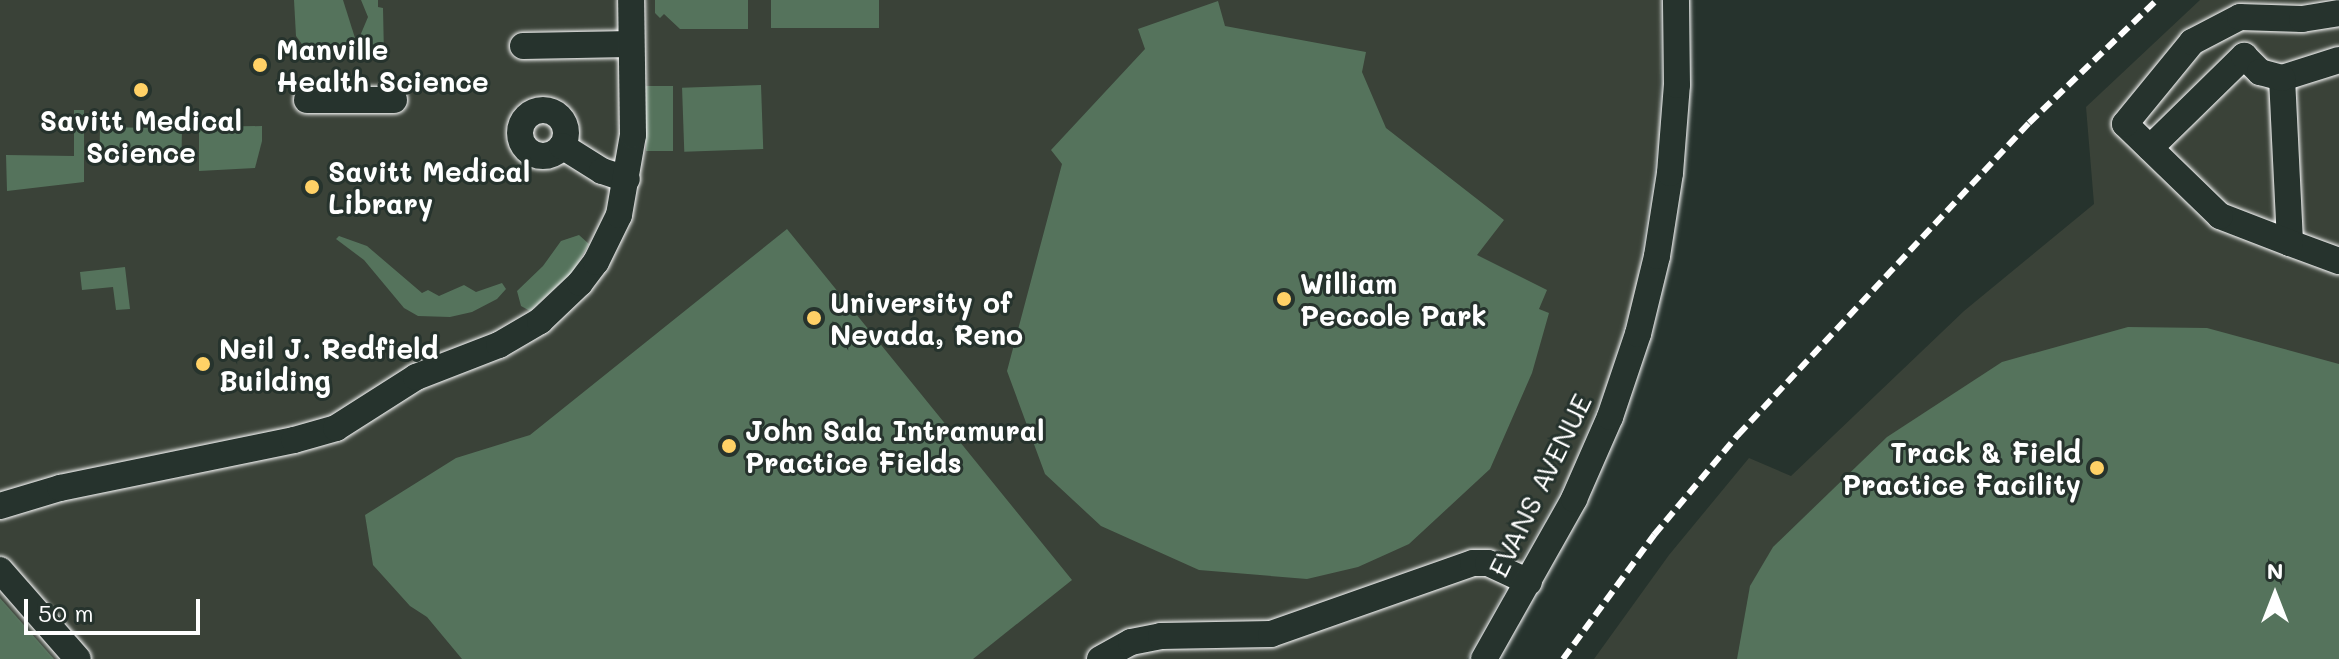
<!DOCTYPE html>
<style>
body{margin:0}
#map{position:relative;width:2339px;height:659px;overflow:hidden;background:#26332d;font-family:Mali,sans-serif}
div>[style]{position:absolute}
.built>*{inset:0;background:#3a4238}
.green>*{inset:0;background:#55735c;transform-origin:0 0}
.roads{filter:drop-shadow(0 0 2px #fff) drop-shadow(0 0 2px #fff)}
.minor>*{height:26px;margin:-13px;padding:0 13px;transform-origin:13px;border-radius:13px;background:#26332d}
.minor>.ring{margin:-13px;padding:0;box-sizing:content-box;background:none;border:26px solid #26332d;border-radius:50%}
.rail>*{height:6px;margin-top:-3px;transform-origin:0;background:repeating-linear-gradient(90deg,#fff 0 12px,transparent 0 18px)}
.dots>*{width:22px;height:22px;translate:-50% -50%;box-sizing:border-box;border:4px solid #26332d;border-radius:50%}
span{translate:-50% -50%;white-space:nowrap;text-align:center;line-height:1.15;-webkit-text-stroke:6px #26332d;paint-order:stroke}
.poi-label{font-size:28px;color:#fff;font-weight:700}
.left{translate:0 -50%;text-align:left}
.right{translate:-100% -50%;text-align:right}
.street-label{font-size:28px;color:#fff}
.north{position:absolute;left:2235px;top:555px;width:80px;height:80px;-webkit-text-stroke:6px #26332d;paint-order:stroke;rotate:0deg;font-size:22px;font-weight:700;line-height:32px;text-align:center;color:#fff}
.north::after{content:'';display:block;margin:auto;width:28px;height:36px;background:#fff;clip-path:polygon(50% 0,100% 100%,50% 72%,0 100%)}
.scale{position:absolute;left:24px;top:599px;width:176px;height:36px;box-sizing:border-box;border:4px solid #fff;border-top:0;padding-left:10px;font-size:24px;line-height:28px;white-space:nowrap;color:#fff;-webkit-text-stroke:6px #26332d;paint-order:stroke}
</style>
<div id="map">
<div class="built">
<div style="clip-path:polygon(0 0,1661px 0,1659px 137px,1636px 290px,1606px 386px,1570px 474px,1467px 659px,0 659px)"></div>
<div style="clip-path:polygon(2200px 0,2339px 0,2339px 659px,1594px 659px,1669px 555px,1749px 458px,1791px 476px,1964px 311px,2094px 204px,2086px 107px)"></div>
</div>
<div class="green">
<div style="clip-path:polygon(294px 0,343px 0,355px 38px,348px 51px,342px 55px,322px 54px,304px 47px,296px 36px)"></div>
<div style="clip-path:polygon(361px 0,378px 0,378px 7px,383px 8px,384px 55px,359px 55px,360px 36px,368px 17px)"></div>
<div style="clip-path:polygon(655px 0,748px 0,748px 29px,680px 29px,664px 14px,660px 18px,655px 13px)"></div>
<div style="left:771px;top:0;width:108px;height:28px"></div>
<div style="clip-path:polygon(1218px 1px,1225px 26px,1366px 52px,1362px 72px,1386px 128px,1504px 220px,1477px 255px,1547px 290px,1539px 309px,1549px 313px,1532px 373px,1490px 469px,1409px 544px,1358px 567px,1307px 579px,1199px 570px,1101px 526px,1045px 474px,1007px 371px,1062px 164px,1051px 150px,1145px 49px,1138px 29px)"></div>
<div style="left:761px;top:85px;width:64px;height:79px;rotate:88deg"></div>
<div style="left:646px;top:86px;width:27px;height:65px"></div>
<div style="clip-path:polygon(74px 110px,84px 110px,84px 182px,7px 191px,6px 155px,74px 156px)"></div>
<div style="clip-path:polygon(262px 126px,262px 141px,255px 168px,199px 171px,199px 127px)"></div>
<div style="left:100px;top:127px;width:82px;height:30px;rotate:1deg"></div>
<div style="clip-path:polygon(787px 229px,1072px 580px,973px 659px,462px 659px,427px 617px,410px 606px,373px 565px,365px 515px,456px 458px,530px 435px)"></div>
<div style="clip-path:polygon(579px 235px,589px 244px,573px 271px,530px 311px,521px 306px,517px 291px,543px 266px,561px 241px)"></div>
<div style="clip-path:polygon(339px 236px,367px 246px,422px 293px,428px 290px,439px 296px,464px 285px,476px 292px,502px 283px,506px 289px,497px 299px,472px 312px,450px 317px,418px 316px,404px 308px,364px 260px,336px 239px)"></div>
<div style="clip-path:polygon(125px 267px,130px 309px,116px 310px,113px 287px,82px 290px,80px 272px)"></div>
<div style="clip-path:polygon(2128px 327px,2207px 328px,2339px 364px,2339px 659px,1737px 659px,1750px 586px,1773px 547px,1887px 437px,2002px 362px)"></div>
<div style="clip-path:polygon(0 598px,54px 659px,0 659px)"></div>
</div>
<div class="roads">
<div class="minor">
<div style="left:523px;top:46px;width:108px;rotate:-1.1deg"></div>
<div style="left:2339px;top:60px;width:60px;rotate:162.5deg"></div>
<div style="left:2282px;top:78px;width:165px;rotate:87.2deg"></div>
<div style="left:2290px;top:243px;width:52px;rotate:20.2deg"></div>
<div style="left:307px;top:100px;width:87px"></div>
<div class="ring" style="left:520px;top:110px;width:20px;height:20px"></div>
<div style="left:562px;top:146px;width:47px;rotate:32deg"></div>
<div style="left:602px;top:171px;width:26px;rotate:18deg"></div>
<div style="left:2150px;top:148px;width:132px;rotate:-44.4deg"></div>
<div style="left:2244px;top:56px;width:23px;rotate:45deg"></div>
<div style="left:2260px;top:72px;width:23px;rotate:15deg"></div>
<div style="left:2290px;top:243px;width:75px;rotate:-158.9deg"></div>
<div style="left:2220px;top:216px;width:132px;rotate:-135.9deg"></div>
<div style="left:2125px;top:124px;width:106px;rotate:-50.7deg"></div>
<div style="left:2192px;top:42px;width:54px;rotate:-27.5deg"></div>
<div style="left:2240px;top:17px;width:62px;rotate:1.8deg"></div>
<div style="left:2302px;top:19px;width:37px;rotate:-9deg"></div>
<div style="left:0;top:506px;width:63px;rotate:-16.7deg"></div>
<div style="left:60px;top:488px;width:239px;rotate:-11.6deg"></div>
<div style="left:294px;top:440px;width:44px;rotate:-15.9deg"></div>
<div style="left:336px;top:428px;width:95px;rotate:-32.5deg"></div>
<div style="left:416px;top:377px;width:89px;rotate:-21.1deg"></div>
<div style="left:499px;top:345px;width:48px;rotate:-30.3deg"></div>
<div style="left:540px;top:321px;width:55px;rotate:-43.5deg"></div>
<div style="left:580px;top:283px;width:26px;rotate:-53deg"></div>
<div style="left:596px;top:262px;width:52px;rotate:-63.9deg"></div>
<div style="left:619px;top:215px;width:81px;rotate:-80.1deg"></div>
<div style="left:633px;top:135px;width:135px;rotate:-90.8deg"></div>
<div style="left:0;top:570px;width:118px;rotate:48.8deg"></div>
<div style="left:1100px;top:659px;width:35px;rotate:-29deg"></div>
<div style="left:1131px;top:642px;width:31px;rotate:-11deg"></div>
<div style="left:1161px;top:636px;width:110px;rotate:-1deg"></div>
<div style="left:1271px;top:634px;width:214px;rotate:-19.4deg"></div>
<div style="left:1473px;top:563px;width:15px"></div>
<div style="left:1488px;top:563px;width:45px;rotate:24.9deg"></div>
<div style="left:1484px;top:659px;width:184px;rotate:-60.6deg"></div>
<div style="left:1574px;top:499px;width:90px;rotate:-66.3deg"></div>
<div style="left:1610px;top:417px;width:88px;rotate:-71.4deg"></div>
<div style="left:1638px;top:334px;width:80px;rotate:-76.3deg"></div>
<div style="left:1657px;top:256px;width:84px;rotate:-81.1deg"></div>
<div style="left:1670px;top:173px;width:88px;rotate:-85.5deg"></div>
<div style="left:1677px;top:85px;width:85px;rotate:-90.7deg"></div>
</div>
</div>
<div class="rail">
<div style="left:1563px;top:659px;width:154px;rotate:-53.7deg"></div>
<div style="left:1654px;top:535px;width:131px;rotate:-50deg"></div>
<div style="left:1738px;top:435px;width:427px;rotate:-47deg"></div>
<div style="left:2029px;top:123px;width:178px;rotate:-43.9deg"></div>
</div>
<div class="dots">
<div style="left:260px;top:65px;background:#ffd166"></div>
<div style="left:141px;top:90px;background:#ffd166"></div>
<div style="left:312px;top:187px;background:#ffd166"></div>
<div style="left:1284px;top:299px;background:#ffd166"></div>
<div style="left:814px;top:318px;background:#ffd166"></div>
<div style="left:203px;top:364px;background:#ffd166"></div>
<div style="left:729px;top:446px;background:#ffd166"></div>
<div style="left:2097px;top:468px;background:#ffd166"></div>
</div>
<div class="poi-label">
<span class="left" style="left:276px;top:65px">Manville<br>Health Science</span>
<span style="left:141px;top:136px">Savitt Medical<br>Science</span>
<span class="left" style="left:328px;top:187px">Savitt Medical<br>Library</span>
<span class="left" style="left:1300px;top:299px">William<br>Peccole Park</span>
<span class="left" style="left:830px;top:318px">University of<br>Nevada, Reno</span>
<span class="left" style="left:219px;top:364px">Neil J. Redfield<br>Building</span>
<span class="left" style="left:745px;top:446px">John Sala Intramural<br>Practice Fields</span>
<span class="right" style="left:2081px;top:468px">Track &amp; Field<br>Practice Facility</span>
</div>
<div class="street-label">
<span style="left:1539px;top:485px;rotate:-64deg">EVANS AVENUE</span>
</div>
<div class="north">N</div>
<div class="scale">50 m</div>
</div>
